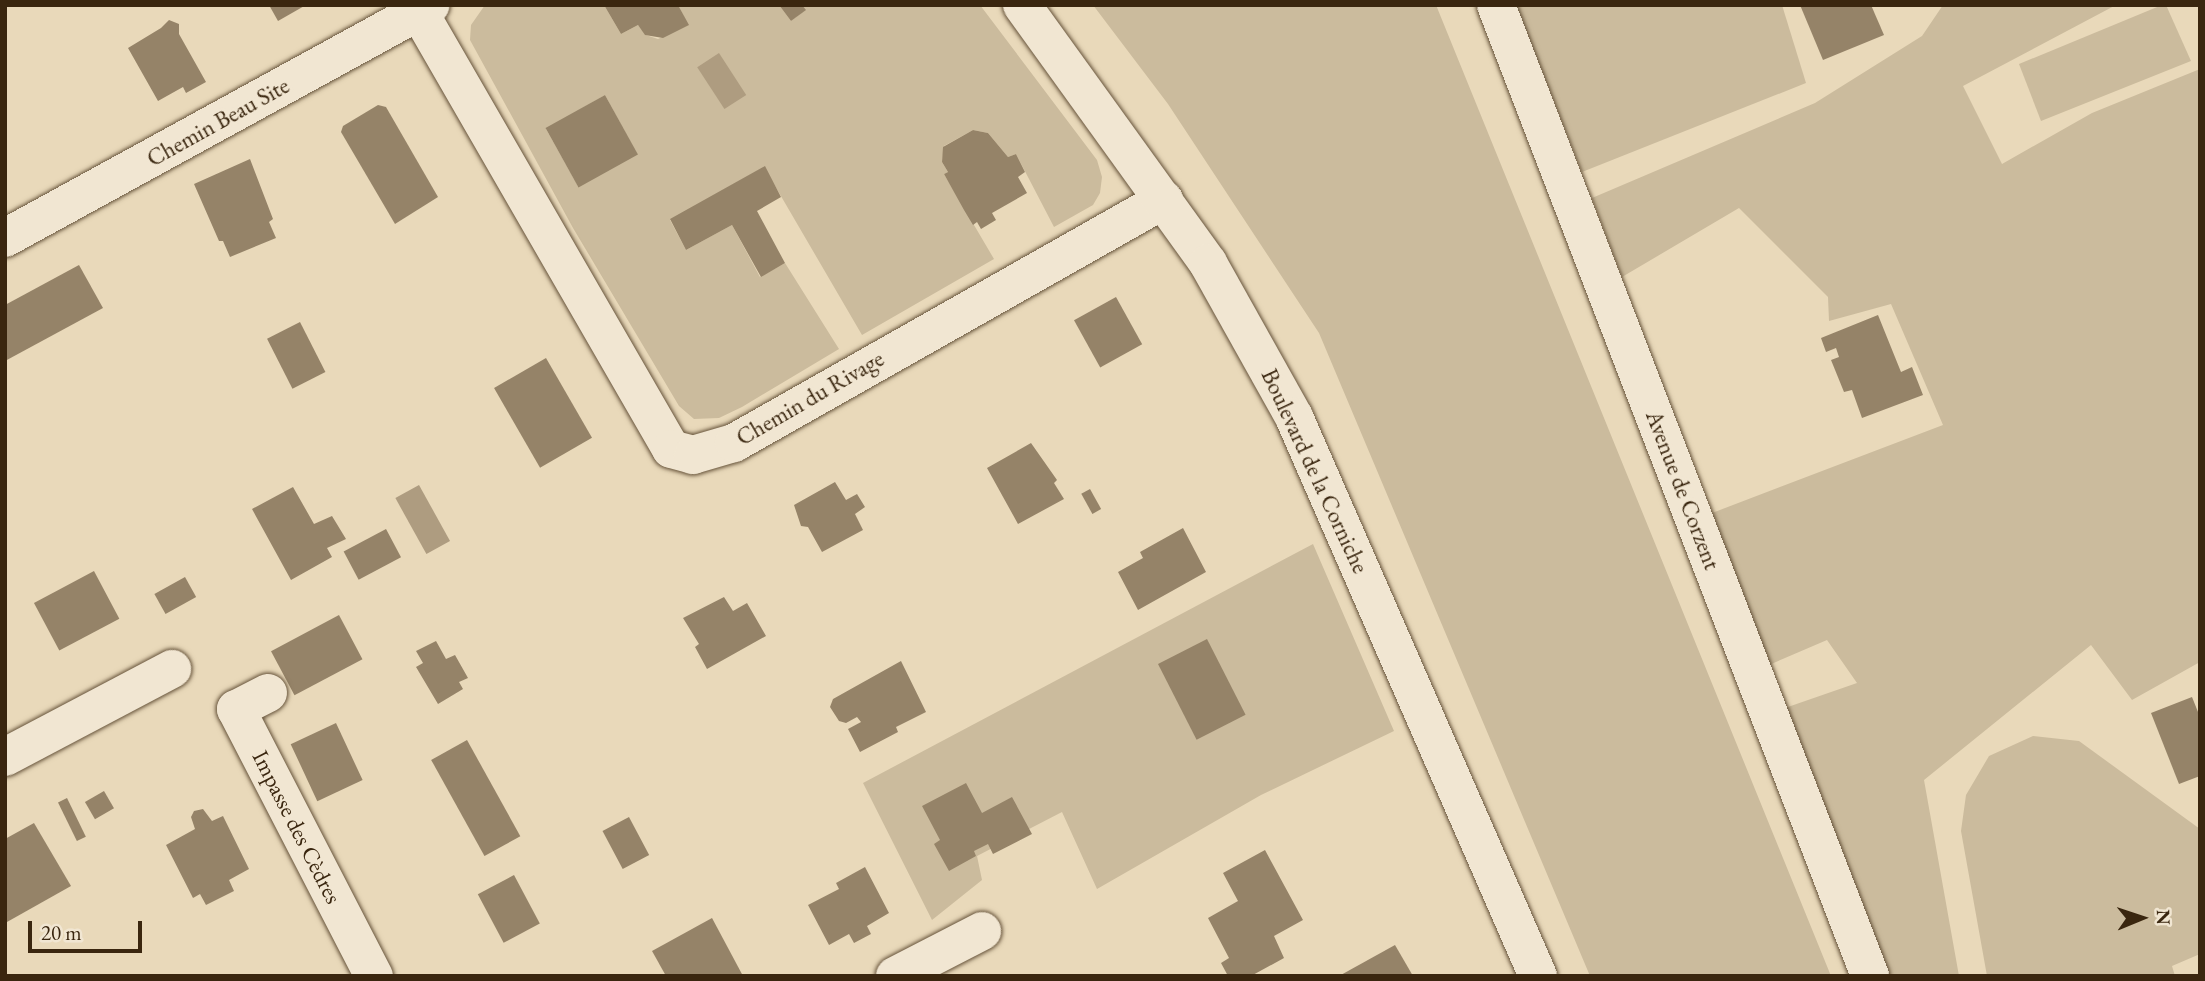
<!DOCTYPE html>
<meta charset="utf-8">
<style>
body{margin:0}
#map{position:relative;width:2205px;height:981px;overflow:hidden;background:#e9d9ba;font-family:"EB Garamond",serif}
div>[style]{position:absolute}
.green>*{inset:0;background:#cbbb9d}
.water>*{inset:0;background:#ae9c80;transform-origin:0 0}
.building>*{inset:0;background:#958368;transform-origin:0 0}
.roads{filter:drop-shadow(0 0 2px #66533a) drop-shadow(0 0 2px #66533a)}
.street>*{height:38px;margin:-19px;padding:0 19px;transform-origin:19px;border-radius:19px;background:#f1e6d2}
.secondary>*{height:38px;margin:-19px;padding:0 19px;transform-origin:19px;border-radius:19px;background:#f1e6d2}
span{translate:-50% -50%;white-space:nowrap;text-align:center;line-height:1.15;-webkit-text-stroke:6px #f1e6d2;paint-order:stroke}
.street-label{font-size:23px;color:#3a260f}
.frame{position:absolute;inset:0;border:7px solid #3a260f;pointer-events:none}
.north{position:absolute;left:2107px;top:883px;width:70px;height:70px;-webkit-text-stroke:5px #f1e6d2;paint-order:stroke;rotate:88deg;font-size:19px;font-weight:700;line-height:28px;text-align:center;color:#3a260f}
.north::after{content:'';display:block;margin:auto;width:24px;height:32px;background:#3a260f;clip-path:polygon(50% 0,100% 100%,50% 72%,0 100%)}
.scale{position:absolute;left:28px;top:921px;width:114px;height:32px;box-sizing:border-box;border:4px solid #3a260f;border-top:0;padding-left:9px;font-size:21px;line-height:24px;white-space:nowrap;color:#3a260f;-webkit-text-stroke:5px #f1e6d2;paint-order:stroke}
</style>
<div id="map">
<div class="green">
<div style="clip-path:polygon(evenodd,485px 5px,604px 5px,621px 34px,638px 25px,646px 35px,658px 39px,688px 25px,678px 5px,779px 5px,791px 21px,805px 10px,802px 5px,980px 5px,1097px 160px,1102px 177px,1100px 193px,1093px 205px,1054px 227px,1016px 154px,1008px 157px,988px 133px,973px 130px,944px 146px,942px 162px,948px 172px,944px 174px,994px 259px,862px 335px,764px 167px,670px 220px,686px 250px,732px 225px,760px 277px,785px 263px,839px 349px,742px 407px,719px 418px,694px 419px,679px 406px,573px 228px,470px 40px,471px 25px,485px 5px,605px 95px,637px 154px,578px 186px,546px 129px,605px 95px)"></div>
<div style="clip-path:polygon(1093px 5px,1436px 5px,1831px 976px,1590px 976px,1319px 333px,1168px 104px)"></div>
<div style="clip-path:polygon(1516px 5px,1782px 5px,1806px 83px,1582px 172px)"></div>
<div style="clip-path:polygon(1943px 5px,2116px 5px,1963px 86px,2002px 164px,2092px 113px,2200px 69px,2200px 662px,2132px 700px,2091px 645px,1924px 780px,1959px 976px,1887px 976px,1785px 708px,1857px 683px,1827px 640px,1769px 665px,1712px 513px,1943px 425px,1891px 304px,1829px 321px,1828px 297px,1739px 208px,1622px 277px,1592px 198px,1815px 103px,1922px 36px)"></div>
<div style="clip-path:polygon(2162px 5px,2166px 5px,2191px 61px,2041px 121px,2019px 64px)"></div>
<div style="clip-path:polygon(1313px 544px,1394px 731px,1261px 795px,1097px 889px,1062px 812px,977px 856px,982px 880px,932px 920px,863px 783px)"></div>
<div style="clip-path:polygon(2033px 736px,2079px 741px,2200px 829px,2200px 954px,2172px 966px,2175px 976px,1987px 976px,1961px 831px,1966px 795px,1989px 756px)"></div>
</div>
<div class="water">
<div style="left:719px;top:53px;width:50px;height:26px;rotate:57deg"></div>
<div style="left:419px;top:485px;width:64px;height:27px;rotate:61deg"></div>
</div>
<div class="building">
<div style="clip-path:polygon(269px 5px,306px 5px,278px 21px)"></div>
<div style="clip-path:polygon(604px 5px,678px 5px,689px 25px,663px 38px,645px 35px,638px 25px,621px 34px)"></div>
<div style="clip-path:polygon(779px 5px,802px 5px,806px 10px,791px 21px)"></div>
<div style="clip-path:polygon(1800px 5px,1871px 5px,1884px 35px,1823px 60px)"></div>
<div style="clip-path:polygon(169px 20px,179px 24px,179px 34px,206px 82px,186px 93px,183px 87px,158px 101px,128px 48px,161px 28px)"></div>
<div style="left:605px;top:95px;width:68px;height:68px;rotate:61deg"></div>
<div style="clip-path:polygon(378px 105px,386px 107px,438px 197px,395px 224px,341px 132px,343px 126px)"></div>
<div style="clip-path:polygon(973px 130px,988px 133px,1008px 157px,1016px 154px,1025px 172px,1018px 177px,1027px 193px,992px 213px,996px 220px,981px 229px,977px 222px,973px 225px,964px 210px,944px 174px,948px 172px,942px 162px,943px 147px)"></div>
<div style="clip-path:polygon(250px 159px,273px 219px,269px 222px,276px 238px,230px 257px,223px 241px,219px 241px,194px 184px)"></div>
<div style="clip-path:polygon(765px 166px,781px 197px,757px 211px,785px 263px,761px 277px,732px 225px,686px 250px,670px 219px)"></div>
<div style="clip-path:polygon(79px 265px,103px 308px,5px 361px,5px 305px)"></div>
<div style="left:1116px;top:297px;width:54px;height:48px;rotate:61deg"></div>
<div style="clip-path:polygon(1878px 315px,1901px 372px,1912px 367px,1923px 395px,1862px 418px,1852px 390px,1844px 392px,1831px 360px,1839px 357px,1836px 348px,1826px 352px,1821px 338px)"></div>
<div style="left:300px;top:322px;width:56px;height:37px;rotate:63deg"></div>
<div style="left:546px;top:358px;width:92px;height:60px;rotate:60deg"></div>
<div style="clip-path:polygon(1031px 443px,1057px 480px,1054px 483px,1064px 499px,1018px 524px,987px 468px)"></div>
<div style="clip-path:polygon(835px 482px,846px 500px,857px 494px,865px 507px,855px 514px,863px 530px,822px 552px,808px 527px,801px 526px,794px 505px)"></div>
<div style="clip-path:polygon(293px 487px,314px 524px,332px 516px,346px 539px,327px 548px,332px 557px,291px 580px,252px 509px)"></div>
<div style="left:1090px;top:489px;width:23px;height:10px;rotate:61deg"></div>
<div style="clip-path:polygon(1183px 528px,1206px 572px,1138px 610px,1118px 572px,1143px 558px,1140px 552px)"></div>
<div style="left:386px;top:529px;width:32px;height:48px;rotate:62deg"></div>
<div style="left:94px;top:571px;width:54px;height:68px;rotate:62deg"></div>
<div style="left:185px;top:577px;width:23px;height:35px;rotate:61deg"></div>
<div style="clip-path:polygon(724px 597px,733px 611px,747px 603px,766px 636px,707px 669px,695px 647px,699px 644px,683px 618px)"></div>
<div style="left:339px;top:615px;width:50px;height:77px;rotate:62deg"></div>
<div style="left:1207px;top:639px;width:85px;height:55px;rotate:63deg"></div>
<div style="clip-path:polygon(436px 641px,446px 659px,455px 655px,468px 678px,459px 682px,463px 689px,438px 704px,416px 667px,423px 663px,416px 651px)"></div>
<div style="clip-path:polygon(901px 661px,926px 712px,896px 727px,898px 732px,860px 752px,848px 729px,861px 722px,857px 717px,846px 723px,839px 721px,830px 707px,833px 699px)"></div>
<div style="clip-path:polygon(2192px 697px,2200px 717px,2200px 776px,2179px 784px,2151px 713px)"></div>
<div style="left:336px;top:723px;width:63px;height:50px;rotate:65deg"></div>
<div style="left:467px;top:740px;width:110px;height:41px;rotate:61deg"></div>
<div style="clip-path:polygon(966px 783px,982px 813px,1012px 797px,1032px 834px,993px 854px,988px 844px,974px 851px,976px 856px,949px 871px,934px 844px,940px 840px,922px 806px)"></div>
<div style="left:104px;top:791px;width:20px;height:22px;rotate:60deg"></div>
<div style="left:67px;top:798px;width:43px;height:10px;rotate:64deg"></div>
<div style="clip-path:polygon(203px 809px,212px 821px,223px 816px,249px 869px,229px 880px,234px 891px,206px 905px,200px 894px,193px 898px,166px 845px,195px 829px,191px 817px,194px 811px)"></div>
<div style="left:629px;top:817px;width:43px;height:30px;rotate:62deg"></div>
<div style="clip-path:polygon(34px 823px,71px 886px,7px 922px,5px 839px)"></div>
<div style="clip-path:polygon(1265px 850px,1303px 920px,1274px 936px,1284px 958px,1251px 976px,1228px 976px,1221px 963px,1229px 958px,1208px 918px,1238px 901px,1223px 873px)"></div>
<div style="clip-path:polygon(865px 867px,889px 913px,867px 926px,871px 934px,854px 943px,849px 934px,829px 945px,808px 905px,839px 889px,836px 883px)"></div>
<div style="left:514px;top:875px;width:55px;height:41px;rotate:62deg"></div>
<div style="clip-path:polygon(712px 918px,743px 976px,666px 976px,652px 951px)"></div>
<div style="clip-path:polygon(1395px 945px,1413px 976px,1339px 976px)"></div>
</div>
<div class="roads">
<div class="street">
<div style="left:1496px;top:5px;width:1041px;rotate:68.93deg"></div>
<div style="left:419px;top:12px;width:504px;rotate:60.03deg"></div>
<div style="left:671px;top:449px;width:23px;rotate:15deg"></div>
<div style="left:693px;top:455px;width:43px;rotate:-16.3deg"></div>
<div style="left:734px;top:443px;width:494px;rotate:-29.5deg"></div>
<div style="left:5px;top:238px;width:485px;rotate:-28.7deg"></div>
<div style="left:268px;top:693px;width:36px;rotate:153deg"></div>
<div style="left:236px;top:709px;width:301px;rotate:62.7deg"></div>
<div style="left:5px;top:757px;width:189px;rotate:-27.8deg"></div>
<div style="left:895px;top:976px;width:98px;rotate:-27.3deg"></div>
</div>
<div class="secondary">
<div style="left:1022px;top:5px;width:318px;rotate:54.2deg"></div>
<div style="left:1208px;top:263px;width:176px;rotate:60.8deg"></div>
<div style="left:1294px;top:417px;width:610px;rotate:66.42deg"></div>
</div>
</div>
<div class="street-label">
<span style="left:218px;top:122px;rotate:-29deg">Chemin Beau Site</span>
<span style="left:810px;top:398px;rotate:-30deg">Chemin du Rivage</span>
<span style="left:1315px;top:471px;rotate:65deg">Boulevard de la Corniche</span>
<span style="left:1683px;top:490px;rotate:69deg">Avenue de Corzent</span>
<span style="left:297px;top:827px;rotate:63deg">Impasse des Cèdres</span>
</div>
<div class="frame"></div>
<div class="north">N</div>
<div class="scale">20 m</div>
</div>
